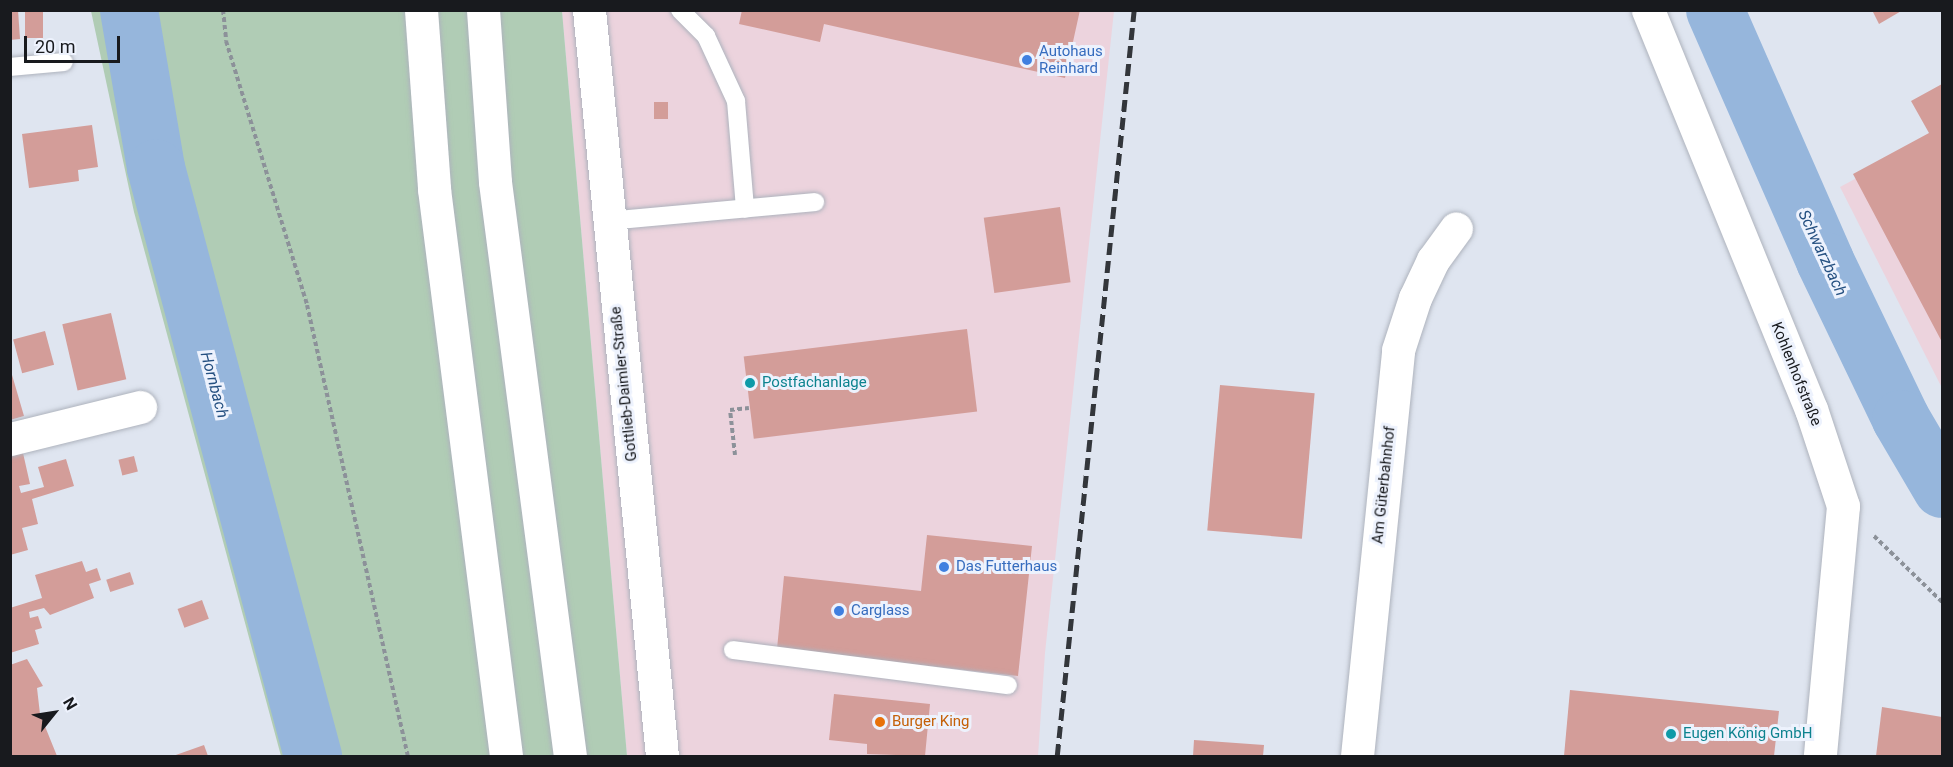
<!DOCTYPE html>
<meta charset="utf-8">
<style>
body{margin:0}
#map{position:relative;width:1953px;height:767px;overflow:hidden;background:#dfe5f0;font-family:Roboto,sans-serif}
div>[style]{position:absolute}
.commercial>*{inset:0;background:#ecd3dd}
.green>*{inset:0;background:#b0ccb5}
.river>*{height:58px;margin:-29px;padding:0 29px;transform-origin:29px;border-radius:29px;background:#96b6dc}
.building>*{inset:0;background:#d39d99;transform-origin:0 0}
.path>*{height:4px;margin-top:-2px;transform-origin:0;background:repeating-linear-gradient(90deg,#8c9199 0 4.5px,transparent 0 7.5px)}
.roads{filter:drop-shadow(0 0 2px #aeb3bd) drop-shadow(0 0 2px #aeb3bd)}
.service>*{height:18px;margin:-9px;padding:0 9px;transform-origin:9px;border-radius:9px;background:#fff}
.minor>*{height:33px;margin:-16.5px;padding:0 16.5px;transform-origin:16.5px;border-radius:16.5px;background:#fff}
.motorway>*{height:33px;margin:-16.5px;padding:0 16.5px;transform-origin:16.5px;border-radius:16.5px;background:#fff}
.rail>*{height:4.5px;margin-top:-2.25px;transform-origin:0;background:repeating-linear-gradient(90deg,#33363b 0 12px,transparent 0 18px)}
.dots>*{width:16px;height:16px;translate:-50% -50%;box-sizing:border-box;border:3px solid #edf2fd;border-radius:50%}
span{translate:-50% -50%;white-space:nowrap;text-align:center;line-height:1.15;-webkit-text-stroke:6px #edf2fd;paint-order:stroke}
.shop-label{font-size:15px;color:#366cbe}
.left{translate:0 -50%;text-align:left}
.street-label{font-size:15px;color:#181a1e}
.culture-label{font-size:15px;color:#0d838f}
.food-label{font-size:15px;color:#c56008}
.water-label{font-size:16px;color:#255081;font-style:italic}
.frame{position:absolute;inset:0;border:12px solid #181a1e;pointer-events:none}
.north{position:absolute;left:24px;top:683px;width:60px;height:60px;-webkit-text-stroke:4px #edf2fd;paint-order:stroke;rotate:60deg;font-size:16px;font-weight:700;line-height:24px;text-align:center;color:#181a1e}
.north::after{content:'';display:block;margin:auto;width:21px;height:27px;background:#181a1e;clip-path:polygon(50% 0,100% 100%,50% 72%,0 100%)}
.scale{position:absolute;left:24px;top:36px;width:96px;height:27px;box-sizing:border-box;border:3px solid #181a1e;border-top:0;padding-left:8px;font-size:18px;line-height:21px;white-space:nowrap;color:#181a1e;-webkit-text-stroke:4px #edf2fd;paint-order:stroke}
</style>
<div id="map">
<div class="commercial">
<div style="clip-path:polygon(562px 11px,1114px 11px,1045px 653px,1038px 756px,627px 756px)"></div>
<div style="clip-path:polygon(1942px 132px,1942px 388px,1840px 187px)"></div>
</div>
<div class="green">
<div style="clip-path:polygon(91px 11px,562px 11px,627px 756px,281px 756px,134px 212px)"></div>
</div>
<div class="river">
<div style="left:129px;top:10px;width:160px;rotate:80.3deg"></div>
<div style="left:156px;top:168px;width:609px;rotate:75.05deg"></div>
<div style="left:1715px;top:10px;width:274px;rotate:66.3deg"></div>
<div style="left:1825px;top:261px;width:175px;rotate:64.3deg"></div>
<div style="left:1901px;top:419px;width:81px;rotate:59.6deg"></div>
</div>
<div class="building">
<div style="clip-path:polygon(10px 10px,18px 10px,20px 39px,10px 40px)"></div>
<div style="left:25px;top:10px;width:18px;height:28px"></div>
<div style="clip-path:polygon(742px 10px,1080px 10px,1065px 78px,824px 24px,820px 42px,739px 24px)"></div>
<div style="clip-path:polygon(1872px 10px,1903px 10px,1879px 24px)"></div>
<div style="clip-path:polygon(1942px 84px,1942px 342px,1853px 174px,1929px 133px,1911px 101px)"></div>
<div style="left:654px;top:102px;width:14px;height:17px"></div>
<div style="clip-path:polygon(92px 125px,98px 167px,78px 170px,79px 181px,29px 188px,22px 134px)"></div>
<div style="left:1060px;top:207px;width:76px;height:77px;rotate:82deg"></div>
<div style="left:111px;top:313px;width:68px;height:50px;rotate:77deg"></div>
<div style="left:967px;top:329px;width:83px;height:225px;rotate:83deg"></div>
<div style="left:45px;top:331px;width:35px;height:33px;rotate:75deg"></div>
<div style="clip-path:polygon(10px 368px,24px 416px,10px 420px)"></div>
<div style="left:1220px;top:385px;width:95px;height:146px;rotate:5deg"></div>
<div style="clip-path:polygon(23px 453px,30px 484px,19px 486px,21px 493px,44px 487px,38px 467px,66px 459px,74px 486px,32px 499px,38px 524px,22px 528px,28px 550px,10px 555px,10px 457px)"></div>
<div style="left:134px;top:456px;width:16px;height:16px;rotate:76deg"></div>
<div style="clip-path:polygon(927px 535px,1032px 546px,1018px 676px,777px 649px,784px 576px,921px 591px)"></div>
<div style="clip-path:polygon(82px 561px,86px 572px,97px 568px,101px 580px,89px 584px,94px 598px,50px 615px,44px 608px,29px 612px,30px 618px,38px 616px,42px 628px,35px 630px,39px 644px,10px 653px,10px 608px,42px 598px,35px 575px)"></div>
<div style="left:130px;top:572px;width:13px;height:25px;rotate:72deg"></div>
<div style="left:202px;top:600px;width:20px;height:26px;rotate:70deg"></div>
<div style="clip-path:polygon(27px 659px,43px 686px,37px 688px,40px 714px,57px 756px,10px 756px,10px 665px)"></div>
<div style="clip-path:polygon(1570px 690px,1779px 711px,1774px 756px,1564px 756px)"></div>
<div style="clip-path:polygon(834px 694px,930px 704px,925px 756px,867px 754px,867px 744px,829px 740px)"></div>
<div style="clip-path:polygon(1882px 707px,1942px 717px,1942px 756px,1876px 756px)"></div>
<div style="clip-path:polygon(1194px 740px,1264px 745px,1263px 756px,1193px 756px)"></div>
<div style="clip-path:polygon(204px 745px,208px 756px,173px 756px)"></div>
</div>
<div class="path">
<div style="left:223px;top:10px;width:31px;rotate:84deg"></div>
<div style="left:226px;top:41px;width:276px;rotate:72.9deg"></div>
<div style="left:307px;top:305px;width:462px;rotate:77.4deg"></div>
<div style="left:735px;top:455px;width:45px;rotate:-96.3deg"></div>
<div style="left:730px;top:410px;width:19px;rotate:-6deg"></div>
<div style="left:1874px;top:536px;width:95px;rotate:44.1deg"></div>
</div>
<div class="roads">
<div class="service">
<div style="left:680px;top:10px;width:37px;rotate:45deg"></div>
<div style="left:706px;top:36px;width:72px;rotate:65.2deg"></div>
<div style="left:736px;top:101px;width:108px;rotate:85.2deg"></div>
<div style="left:10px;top:67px;width:54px;rotate:-5.3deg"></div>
<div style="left:608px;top:221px;width:208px;rotate:-5.2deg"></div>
<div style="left:733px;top:650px;width:277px;rotate:7.3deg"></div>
</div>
<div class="minor">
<div style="left:589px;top:10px;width:750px;rotate:84.41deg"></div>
<div style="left:1648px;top:10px;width:431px;rotate:67.8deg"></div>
<div style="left:1811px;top:409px;width:102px;rotate:71.7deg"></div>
<div style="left:1843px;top:506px;width:251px;rotate:95.3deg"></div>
<div style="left:10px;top:439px;width:134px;rotate:-13.8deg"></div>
<div style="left:1357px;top:756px;width:408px;rotate:-84.2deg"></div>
<div style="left:1398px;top:350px;width:55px;rotate:-71.9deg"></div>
<div style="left:1415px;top:298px;width:42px;rotate:-64.7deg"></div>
<div style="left:1433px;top:260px;width:39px;rotate:-54deg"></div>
</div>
<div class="motorway">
<div style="left:421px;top:10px;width:179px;rotate:85.8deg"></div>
<div style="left:434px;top:189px;width:572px;rotate:82.76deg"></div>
<div style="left:483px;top:10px;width:172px;rotate:86deg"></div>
<div style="left:495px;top:182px;width:579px;rotate:82.56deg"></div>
</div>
</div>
<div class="rail">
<div style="left:1057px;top:756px;width:750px;rotate:-84.11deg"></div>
</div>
<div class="dots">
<div style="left:1027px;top:60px;background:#3f7fe0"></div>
<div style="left:750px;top:383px;background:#0f9aa8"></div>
<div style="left:944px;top:567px;background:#3f7fe0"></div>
<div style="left:839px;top:611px;background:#3f7fe0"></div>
<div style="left:880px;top:722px;background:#e8710a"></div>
<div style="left:1671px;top:734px;background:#0f9aa8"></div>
</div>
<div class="shop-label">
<span class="left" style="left:1039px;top:60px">Autohaus<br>Reinhard</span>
<span class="left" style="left:956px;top:567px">Das Futterhaus</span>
<span class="left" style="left:851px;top:611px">Carglass</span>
</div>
<div class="street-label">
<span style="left:1796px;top:374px;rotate:68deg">Kohlenhofstraße</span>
<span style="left:624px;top:384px;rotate:-96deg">Gottlieb-Daimler-Straße</span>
<span style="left:1384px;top:485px;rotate:-84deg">Am Güterbahnhof</span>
</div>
<div class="culture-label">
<span class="left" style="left:762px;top:383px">Postfachanlage</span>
<span class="left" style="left:1683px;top:734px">Eugen König GmbH</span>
</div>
<div class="food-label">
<span class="left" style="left:892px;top:722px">Burger King</span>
</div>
<div class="water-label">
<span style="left:1822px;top:253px;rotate:65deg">Schwarzbach</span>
<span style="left:214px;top:385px;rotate:75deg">Hornbach</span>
</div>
<div class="frame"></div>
<div class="north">N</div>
<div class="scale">20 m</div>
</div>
